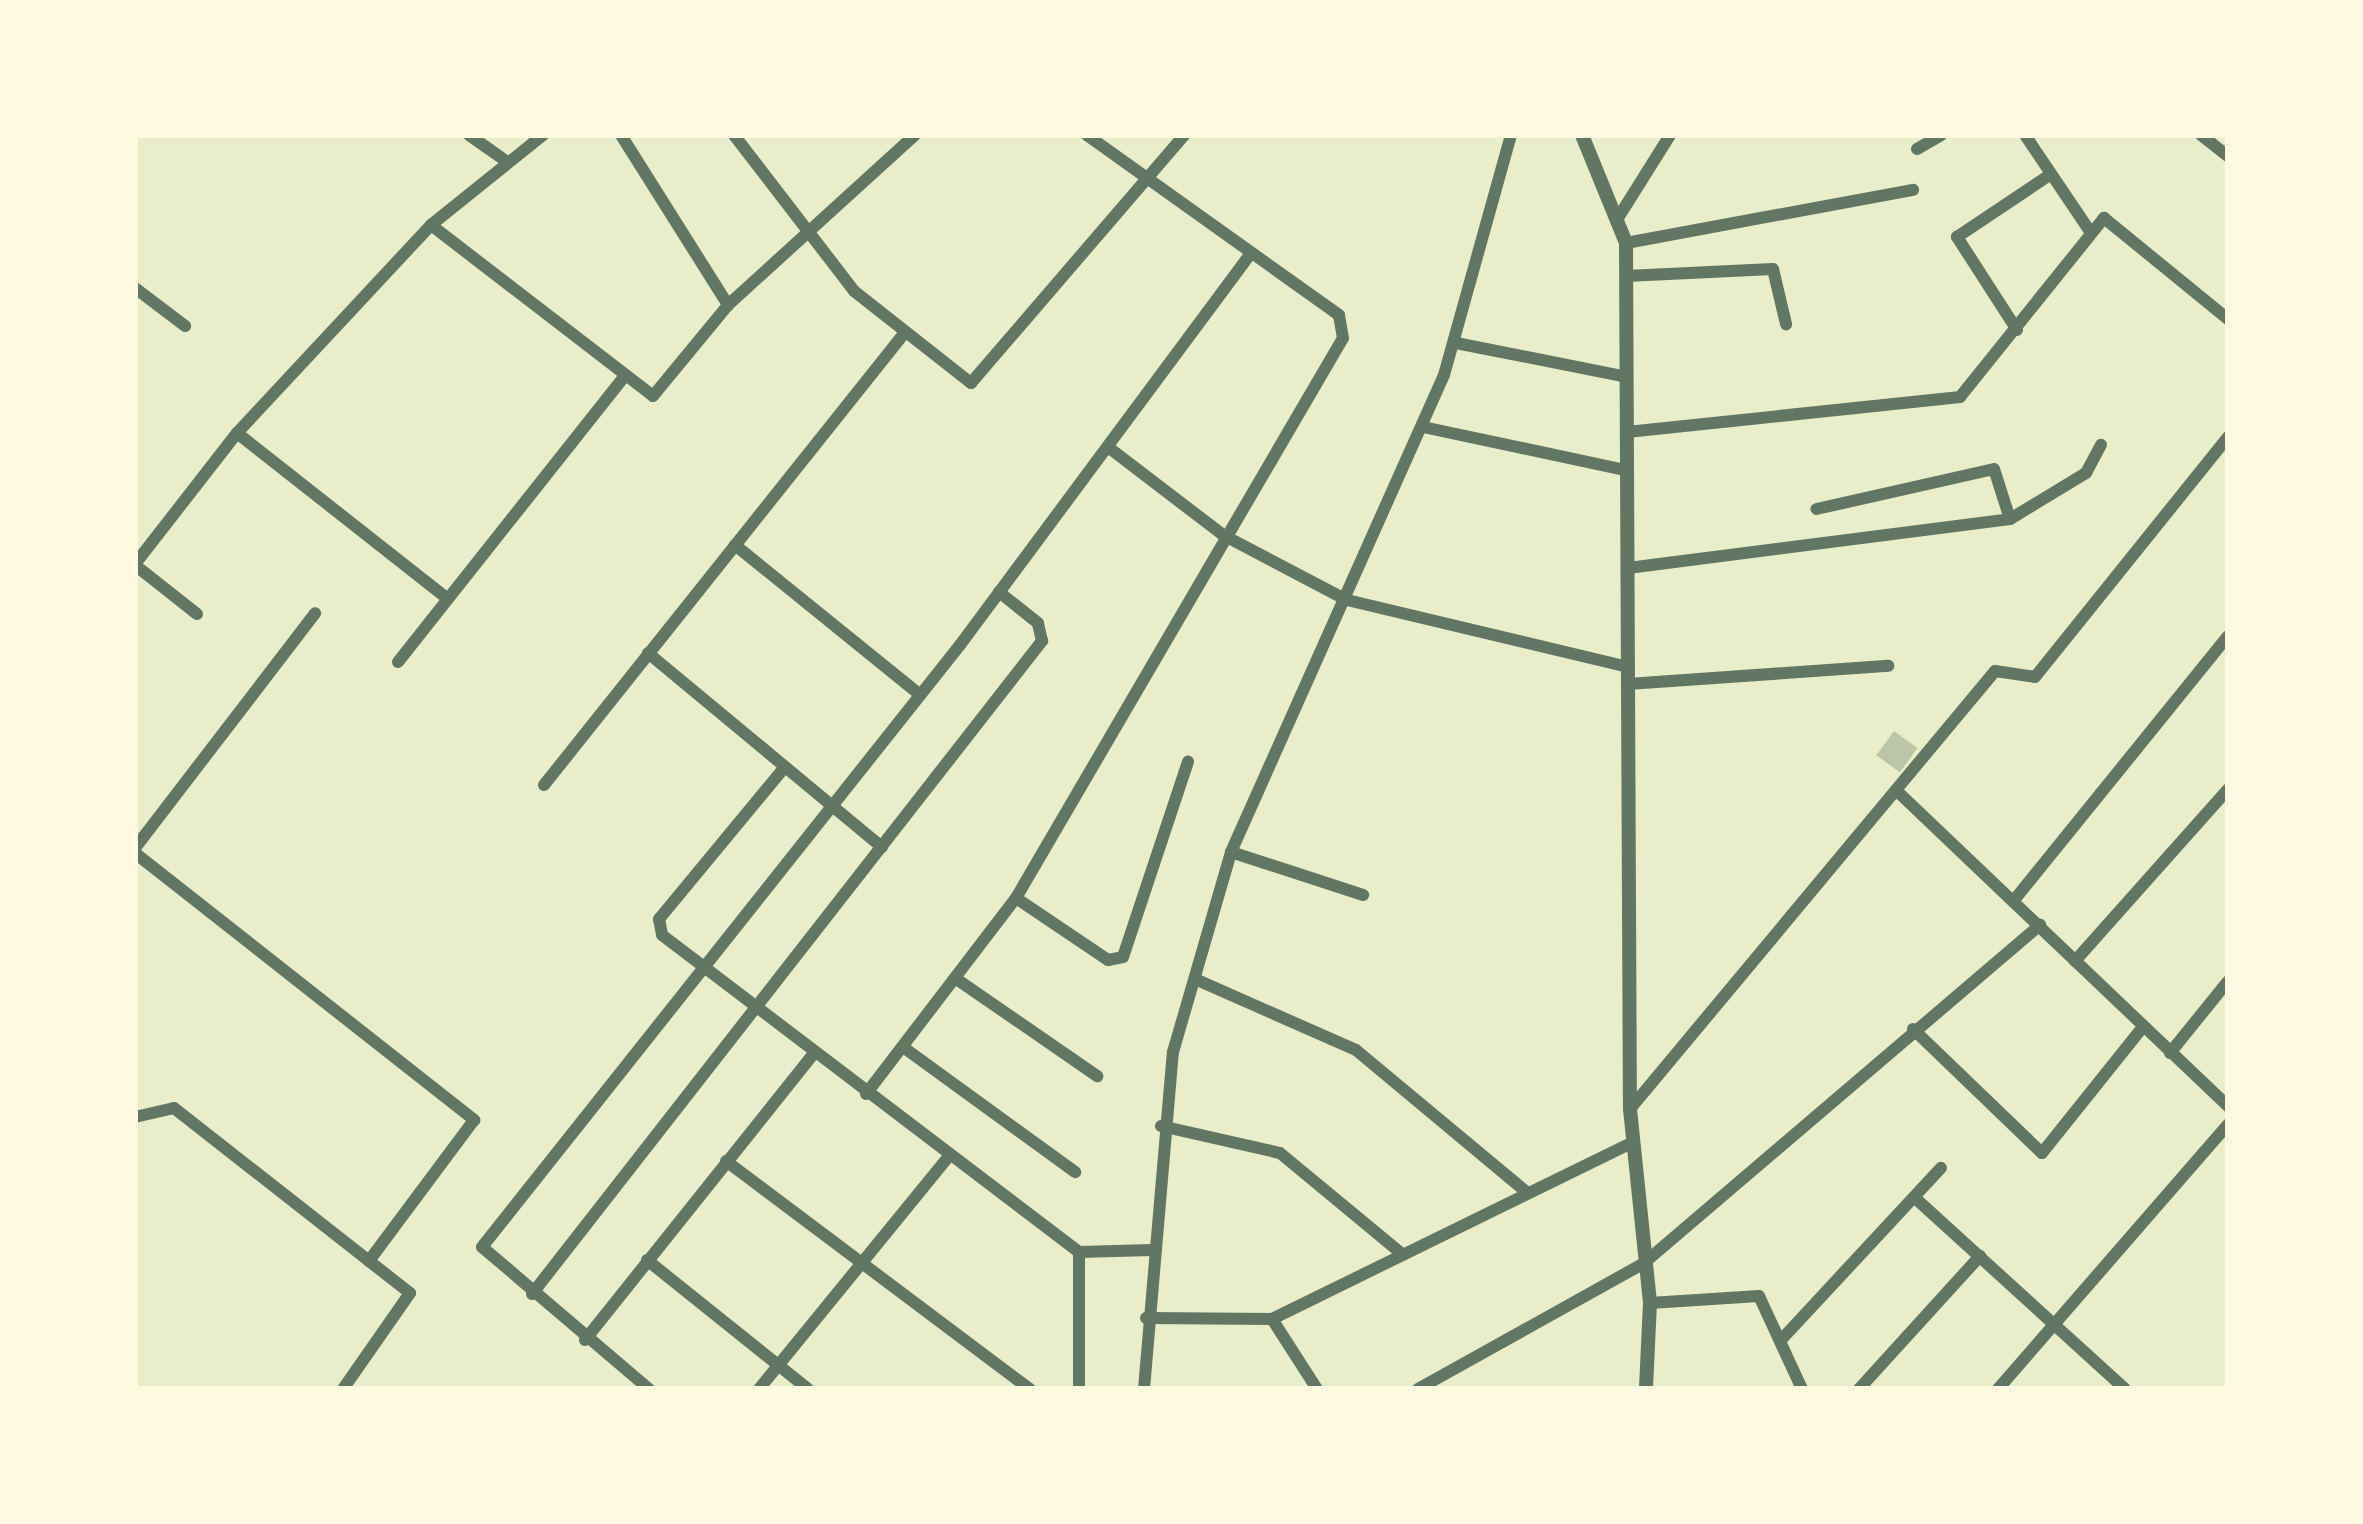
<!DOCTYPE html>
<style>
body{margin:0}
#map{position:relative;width:2363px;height:1524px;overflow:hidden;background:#e9edc9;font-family:"Crimson Pro",serif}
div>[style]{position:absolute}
.building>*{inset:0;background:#bcc5a7;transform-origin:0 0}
.minor>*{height:12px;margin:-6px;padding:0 6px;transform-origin:6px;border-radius:6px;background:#617663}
.tertiary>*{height:14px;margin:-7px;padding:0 7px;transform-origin:7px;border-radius:7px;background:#617663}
span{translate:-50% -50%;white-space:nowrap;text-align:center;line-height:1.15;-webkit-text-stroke:10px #fefae0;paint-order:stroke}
.frame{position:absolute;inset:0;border:138px solid #fefae0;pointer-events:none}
</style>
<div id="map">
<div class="building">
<div style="left:1894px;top:731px;width:29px;height:30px;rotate:36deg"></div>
</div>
<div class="minor">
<div style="left:469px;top:135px;width:42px;rotate:35.2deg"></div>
<div style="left:621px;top:135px;width:201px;rotate:57.8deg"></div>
<div style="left:734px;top:135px;width:197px;rotate:52.4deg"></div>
<div style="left:854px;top:291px;width:149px;rotate:38.2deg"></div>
<div style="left:971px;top:383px;width:327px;rotate:-49.3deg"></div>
<div style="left:2025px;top:135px;width:118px;rotate:56deg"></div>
<div style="left:2201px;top:135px;width:34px;rotate:38deg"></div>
<div style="left:1917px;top:149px;width:28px;rotate:-30deg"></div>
<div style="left:1618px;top:218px;width:98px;rotate:-57.9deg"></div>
<div style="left:431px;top:225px;width:280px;rotate:37.6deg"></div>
<div style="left:653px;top:396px;width:118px;rotate:-50.5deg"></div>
<div style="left:728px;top:305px;width:253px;rotate:-42.3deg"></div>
<div style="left:1626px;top:243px;width:292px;rotate:-10.5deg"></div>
<div style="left:1626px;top:276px;width:147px;rotate:-2.7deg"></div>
<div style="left:1773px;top:269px;width:57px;rotate:76.7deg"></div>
<div style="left:135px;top:288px;width:63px;rotate:37.2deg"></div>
<div style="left:2017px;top:330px;width:111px;rotate:-122.8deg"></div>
<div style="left:1957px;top:237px;width:113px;rotate:-33.8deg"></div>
<div style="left:1456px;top:343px;width:174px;rotate:11.2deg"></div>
<div style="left:1423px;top:427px;width:207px;rotate:12deg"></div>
<div style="left:1627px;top:432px;width:335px;rotate:-6deg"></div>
<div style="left:1960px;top:397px;width:230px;rotate:-51.2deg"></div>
<div style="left:2104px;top:218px;width:160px;rotate:39.2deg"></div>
<div style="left:237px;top:433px;width:268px;rotate:38.2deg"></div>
<div style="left:1108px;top:447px;width:145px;rotate:37.4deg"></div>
<div style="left:1223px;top:535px;width:140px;rotate:27.7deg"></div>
<div style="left:1347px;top:600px;width:289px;rotate:13.4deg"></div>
<div style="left:2010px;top:519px;width:89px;rotate:-31.2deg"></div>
<div style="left:2086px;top:473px;width:32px;rotate:-62deg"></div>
<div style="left:735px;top:545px;width:238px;rotate:39deg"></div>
<div style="left:135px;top:564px;width:166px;rotate:-52.1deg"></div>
<div style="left:237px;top:433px;width:284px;rotate:-47deg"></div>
<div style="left:431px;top:225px;width:144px;rotate:-38.8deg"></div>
<div style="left:135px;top:565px;width:79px;rotate:38.3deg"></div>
<div style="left:1628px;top:568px;width:385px;rotate:-7.3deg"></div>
<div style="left:2010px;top:519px;width:52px;rotate:-107.7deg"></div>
<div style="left:1994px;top:469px;width:182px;rotate:167.3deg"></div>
<div style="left:648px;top:653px;width:304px;rotate:39.7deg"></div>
<div style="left:398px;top:662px;width:365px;rotate:-51.6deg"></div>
<div style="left:1628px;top:684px;width:261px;rotate:-4deg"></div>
<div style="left:784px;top:768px;width:196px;rotate:129.6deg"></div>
<div style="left:659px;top:919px;width:16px;rotate:79deg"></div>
<div style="left:662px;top:935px;width:524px;rotate:37.24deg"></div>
<div style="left:1079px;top:1252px;width:73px;rotate:-1.6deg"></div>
<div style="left:544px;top:785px;width:574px;rotate:-51.43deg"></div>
<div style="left:1898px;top:792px;width:456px;rotate:43.6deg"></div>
<div style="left:135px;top:848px;width:296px;rotate:-52.5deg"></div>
<div style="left:1231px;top:852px;width:139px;rotate:18deg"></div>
<div style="left:135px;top:853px;width:432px;rotate:38.2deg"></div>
<div style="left:474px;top:1120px;width:176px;rotate:126.7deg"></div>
<div style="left:1016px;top:898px;width:111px;rotate:34deg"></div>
<div style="left:1108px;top:960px;width:15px;rotate:-11deg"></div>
<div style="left:1123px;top:957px;width:206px;rotate:-71.6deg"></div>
<div style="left:2015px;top:899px;width:338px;rotate:-51deg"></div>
<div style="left:2075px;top:961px;width:230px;rotate:-48.3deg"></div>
<div style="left:955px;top:978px;width:173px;rotate:34.6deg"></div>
<div style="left:1195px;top:979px;width:176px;rotate:23.8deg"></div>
<div style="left:1356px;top:1050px;width:220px;rotate:39.8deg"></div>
<div style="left:1913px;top:1029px;width:179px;rotate:43.9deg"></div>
<div style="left:2042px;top:1153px;width:161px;rotate:-51.3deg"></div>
<div style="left:903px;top:1047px;width:213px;rotate:36deg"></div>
<div style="left:2170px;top:1053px;width:92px;rotate:-51.1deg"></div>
<div style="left:866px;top:1094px;width:247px;rotate:-52.6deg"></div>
<div style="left:1016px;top:898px;width:648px;rotate:-59.72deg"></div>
<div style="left:1343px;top:338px;width:23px;rotate:-100deg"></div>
<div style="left:1339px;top:315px;width:310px;rotate:-144.5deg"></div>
<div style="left:1630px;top:1109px;width:570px;rotate:-50.19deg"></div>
<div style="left:1995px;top:671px;width:40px;rotate:8.5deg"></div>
<div style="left:2035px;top:677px;width:308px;rotate:-51.2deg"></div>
<div style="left:135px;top:1117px;width:40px;rotate:-13deg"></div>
<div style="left:174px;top:1108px;width:300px;rotate:38.1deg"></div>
<div style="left:410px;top:1293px;width:117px;rotate:124.9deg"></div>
<div style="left:1161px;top:1126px;width:122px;rotate:12.8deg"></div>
<div style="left:1280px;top:1153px;width:157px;rotate:39.6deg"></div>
<div style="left:726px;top:1161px;width:380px;rotate:36.9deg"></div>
<div style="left:1914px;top:1197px;width:285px;rotate:42.3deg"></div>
<div style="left:647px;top:1260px;width:206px;rotate:38.7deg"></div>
<div style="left:532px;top:1294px;width:829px;rotate:-52.01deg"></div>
<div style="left:1042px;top:641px;width:18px;rotate:-103deg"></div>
<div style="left:1038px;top:623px;width:50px;rotate:-141.5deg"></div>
<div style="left:1650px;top:1303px;width:109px;rotate:-3.7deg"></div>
<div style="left:1759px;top:1296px;width:102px;rotate:65.2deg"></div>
<div style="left:1146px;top:1318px;width:126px;rotate:0.5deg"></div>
<div style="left:1272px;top:1319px;width:401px;rotate:-26.1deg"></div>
<div style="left:1272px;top:1319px;width:83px;rotate:57.3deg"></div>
<div style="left:585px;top:1340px;width:366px;rotate:-51.4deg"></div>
<div style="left:1781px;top:1340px;width:235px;rotate:-47.1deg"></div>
<div style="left:649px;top:1389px;width:219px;rotate:-139.6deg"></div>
<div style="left:482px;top:1247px;width:769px;rotate:-51.55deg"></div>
<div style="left:960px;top:645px;width:488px;rotate:-53.4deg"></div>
<div style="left:759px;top:1389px;width:301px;rotate:-50.8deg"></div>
<div style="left:1079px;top:1389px;width:137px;rotate:-90deg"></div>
<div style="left:1144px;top:1389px;width:338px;rotate:-85.1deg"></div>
<div style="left:1173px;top:1052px;width:208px;rotate:-73.8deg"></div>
<div style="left:1231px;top:852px;width:522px;rotate:-65.94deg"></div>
<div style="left:1444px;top:375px;width:249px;rotate:-74.4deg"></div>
<div style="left:1418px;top:1389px;width:259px;rotate:-29.1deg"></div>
<div style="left:1644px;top:1263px;width:521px;rotate:-40.48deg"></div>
<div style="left:1859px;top:1389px;width:180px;rotate:-47.7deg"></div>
<div style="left:1998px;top:1389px;width:351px;rotate:-49deg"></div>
</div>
<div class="tertiary">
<div style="left:1582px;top:135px;width:117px;rotate:67.8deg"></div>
<div style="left:1626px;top:243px;width:866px;rotate:89.74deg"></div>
<div style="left:1630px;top:1109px;width:195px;rotate:84.1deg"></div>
<div style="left:1650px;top:1303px;width:86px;rotate:92.7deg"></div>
</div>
<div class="frame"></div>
</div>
